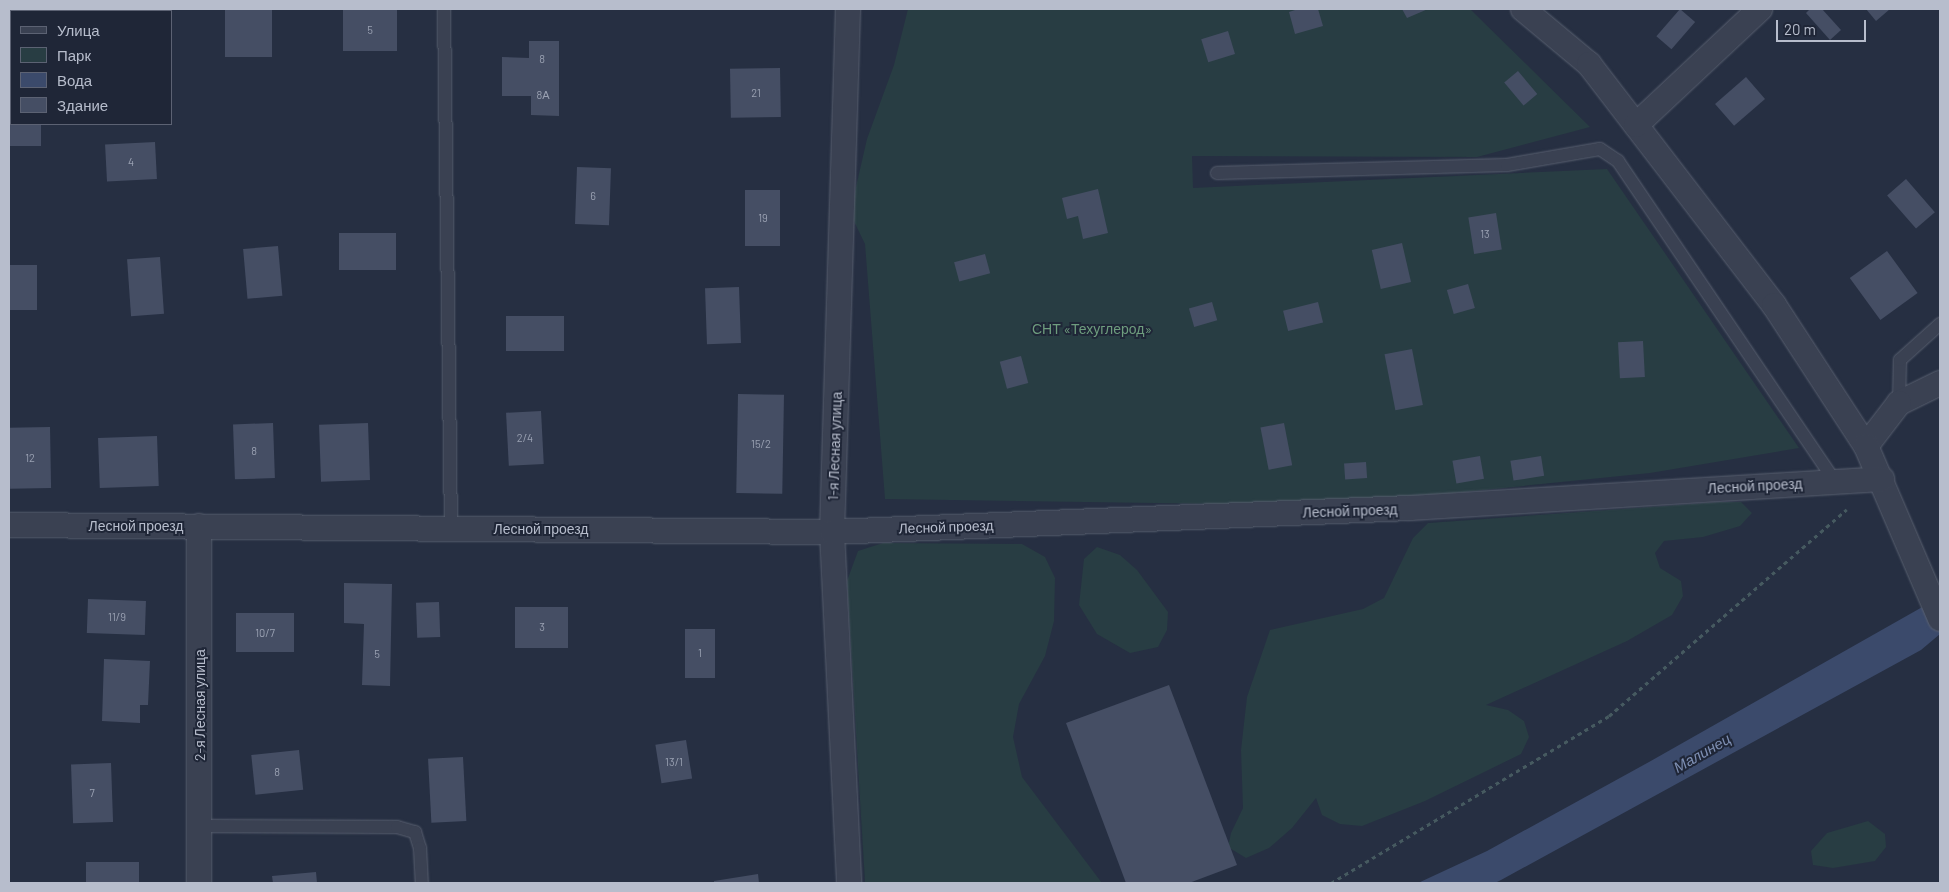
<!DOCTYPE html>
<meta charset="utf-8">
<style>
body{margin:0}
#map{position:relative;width:1949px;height:892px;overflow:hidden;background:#262f42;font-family:Barlow,sans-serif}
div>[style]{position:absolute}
.green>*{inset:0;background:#283d43}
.water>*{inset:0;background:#3b4a6b}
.building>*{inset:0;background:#454e64;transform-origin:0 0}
.path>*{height:3px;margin-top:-1.5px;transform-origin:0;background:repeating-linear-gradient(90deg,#465a60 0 4px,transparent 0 8px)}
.roads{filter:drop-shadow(0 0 1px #585f6f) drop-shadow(0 0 1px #585f6f)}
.lane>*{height:12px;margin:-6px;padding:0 6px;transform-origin:6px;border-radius:6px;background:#3a4152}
.street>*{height:24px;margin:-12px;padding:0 12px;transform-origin:12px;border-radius:12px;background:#3a4152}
span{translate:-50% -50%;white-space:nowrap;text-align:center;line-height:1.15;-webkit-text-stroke:4px #1f2637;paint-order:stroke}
.number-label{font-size:11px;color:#9aa1b2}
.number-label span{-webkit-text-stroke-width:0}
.park-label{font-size:14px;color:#6e9d7e}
.street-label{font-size:14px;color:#b7bdcc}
.water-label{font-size:15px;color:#7e8fb3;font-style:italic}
.frame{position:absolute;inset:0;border:10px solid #b7bdcc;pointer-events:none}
.legend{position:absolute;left:10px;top:10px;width:162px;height:115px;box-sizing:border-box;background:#1f2637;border:1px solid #5c6273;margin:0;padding:6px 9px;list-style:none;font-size:15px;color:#b7bdcc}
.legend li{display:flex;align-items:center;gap:10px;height:25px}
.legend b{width:25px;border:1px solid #5c6273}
.scale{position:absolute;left:1776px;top:20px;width:90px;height:22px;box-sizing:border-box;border:2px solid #b7bdcc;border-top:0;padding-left:6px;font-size:15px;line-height:18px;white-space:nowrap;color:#b7bdcc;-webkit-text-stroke:4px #1f2637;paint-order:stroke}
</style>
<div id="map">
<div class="green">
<div style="clip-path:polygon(908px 9px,1470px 9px,1590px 127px,1477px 157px,1192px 156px,1193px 188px,1607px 169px,1799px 448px,1650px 473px,1405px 498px,1225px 504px,885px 499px,865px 244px,850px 213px,867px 139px,894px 65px)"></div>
<div style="clip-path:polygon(1720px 502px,1741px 502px,1752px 513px,1740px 526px,1703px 537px,1664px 541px,1655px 553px,1660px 568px,1681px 581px,1683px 596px,1672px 615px,1627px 641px,1486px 705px,1508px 710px,1524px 721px,1529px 737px,1521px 754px,1425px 801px,1362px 826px,1340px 824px,1322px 815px,1316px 798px,1292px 828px,1269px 848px,1246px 858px,1228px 847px,1231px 833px,1243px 808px,1241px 750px,1247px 697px,1270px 630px,1363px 609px,1384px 598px,1413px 538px,1428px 523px)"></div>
<div style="clip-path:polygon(883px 543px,1022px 544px,1045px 557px,1055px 578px,1054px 621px,1045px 656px,1019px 704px,1013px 737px,1022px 777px,1102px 883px,865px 883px,847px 581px,858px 551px)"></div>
<div style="clip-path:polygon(1097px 547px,1120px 555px,1137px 570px,1168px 612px,1167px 630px,1158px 647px,1130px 653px,1097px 634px,1079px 605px,1084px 559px)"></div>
<div style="clip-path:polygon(1868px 821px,1885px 834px,1886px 847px,1875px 861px,1833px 868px,1813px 865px,1811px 851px,1827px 833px)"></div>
</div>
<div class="water">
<div style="clip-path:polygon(1940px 597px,1940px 634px,1921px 650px,1501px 880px,1495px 883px,1418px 883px,1487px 851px,1649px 762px)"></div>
</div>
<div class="building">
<div style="clip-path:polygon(9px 9px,36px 9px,11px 11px,11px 48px)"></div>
<div style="left:107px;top:9px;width:38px;height:2px"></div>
<div style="left:225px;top:9px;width:47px;height:48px"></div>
<div style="left:343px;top:9px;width:54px;height:42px"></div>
<div style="clip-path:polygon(1298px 9px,1318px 9px,1323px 26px,1295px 34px,1289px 12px)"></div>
<div style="clip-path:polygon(1402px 9px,1428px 9px,1407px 18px)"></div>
<div style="left:1680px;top:9px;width:20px;height:36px;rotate:41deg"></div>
<div style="clip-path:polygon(1810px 9px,1822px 9px,1841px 30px,1830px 40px,1806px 13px)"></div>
<div style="clip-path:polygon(1866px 9px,1890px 9px,1876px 21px)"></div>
<div style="left:1228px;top:31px;width:24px;height:28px;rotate:73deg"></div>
<div style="clip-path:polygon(529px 41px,559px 41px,559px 116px,531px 115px,531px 96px,502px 96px,502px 57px,529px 58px)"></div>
<div style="left:780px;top:68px;width:49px;height:50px;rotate:89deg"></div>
<div style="left:1518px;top:71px;width:30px;height:18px;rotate:50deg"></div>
<div style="left:1746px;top:77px;width:29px;height:41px;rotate:49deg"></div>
<div style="clip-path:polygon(10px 87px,11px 124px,41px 124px,41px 146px,9px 146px)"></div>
<div style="left:155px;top:142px;width:37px;height:50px;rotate:87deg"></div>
<div style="left:577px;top:167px;width:34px;height:57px;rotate:2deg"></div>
<div style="left:1906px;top:179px;width:44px;height:25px;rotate:49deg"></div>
<div style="clip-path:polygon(1098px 189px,1108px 233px,1083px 239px,1078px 216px,1067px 219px,1062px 198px)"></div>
<div style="left:745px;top:190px;width:35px;height:56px"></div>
<div style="left:1496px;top:213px;width:37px;height:28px;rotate:81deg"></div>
<div style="left:339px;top:233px;width:57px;height:37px"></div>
<div style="left:1402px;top:243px;width:40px;height:31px;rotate:77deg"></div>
<div style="left:278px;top:246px;width:50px;height:35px;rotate:85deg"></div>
<div style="left:1887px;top:251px;width:52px;height:46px;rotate:54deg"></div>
<div style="left:985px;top:254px;width:20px;height:32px;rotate:75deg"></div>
<div style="left:160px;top:257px;width:57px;height:33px;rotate:86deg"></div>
<div style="left:9px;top:265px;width:28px;height:45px"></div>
<div style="left:1468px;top:284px;width:25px;height:22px;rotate:74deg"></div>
<div style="left:739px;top:287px;width:56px;height:34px;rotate:88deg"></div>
<div style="left:1212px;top:302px;width:19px;height:24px;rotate:74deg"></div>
<div style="left:1318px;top:302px;width:21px;height:36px;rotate:76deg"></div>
<div style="left:506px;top:316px;width:58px;height:35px"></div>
<div style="left:1643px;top:341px;width:36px;height:25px;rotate:87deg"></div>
<div style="left:1412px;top:349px;width:57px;height:28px;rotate:79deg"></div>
<div style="left:1021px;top:356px;width:28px;height:22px;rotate:75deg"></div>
<div style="left:738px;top:394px;width:46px;height:99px;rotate:1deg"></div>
<div style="left:541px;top:411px;width:53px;height:35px;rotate:87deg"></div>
<div style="left:273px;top:423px;width:55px;height:40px;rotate:88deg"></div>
<div style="left:368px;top:423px;width:57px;height:49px;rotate:88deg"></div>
<div style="left:1284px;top:423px;width:43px;height:24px;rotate:79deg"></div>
<div style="left:50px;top:427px;width:61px;height:41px;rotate:89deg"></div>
<div style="left:157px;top:436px;width:50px;height:59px;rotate:88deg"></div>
<div style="left:1480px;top:456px;width:23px;height:28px;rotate:80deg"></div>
<div style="left:1541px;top:456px;width:20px;height:31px;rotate:81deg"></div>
<div style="left:1366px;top:462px;width:16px;height:22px;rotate:86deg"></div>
<div style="clip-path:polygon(344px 583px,392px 584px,390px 686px,362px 685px,364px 624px,344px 623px)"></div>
<div style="left:88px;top:599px;width:58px;height:34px;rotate:2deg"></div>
<div style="left:439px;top:602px;width:35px;height:23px;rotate:88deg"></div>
<div style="left:515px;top:607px;width:53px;height:41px"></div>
<div style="left:294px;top:613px;width:39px;height:58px;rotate:90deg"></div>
<div style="left:685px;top:629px;width:30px;height:49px"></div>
<div style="clip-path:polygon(104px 659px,150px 661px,148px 705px,140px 705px,140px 723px,102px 721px)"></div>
<div style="clip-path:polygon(1169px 685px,1237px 865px,1189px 883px,1126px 883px,1066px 723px)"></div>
<div style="left:686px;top:740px;width:39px;height:31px;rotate:81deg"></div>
<div style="left:299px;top:750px;width:40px;height:48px;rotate:84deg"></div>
<div style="left:463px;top:757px;width:64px;height:35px;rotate:87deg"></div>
<div style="left:111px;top:763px;width:59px;height:40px;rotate:88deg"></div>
<div style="left:139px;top:862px;width:21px;height:53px;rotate:90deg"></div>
<div style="clip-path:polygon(316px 872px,317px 883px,273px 883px,272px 876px)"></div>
<div style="clip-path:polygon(758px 874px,759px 883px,714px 883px,714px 881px)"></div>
</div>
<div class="path">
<div style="left:1331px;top:883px;width:324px;rotate:-31deg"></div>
<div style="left:1609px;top:716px;width:315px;rotate:-41deg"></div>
</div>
<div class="roads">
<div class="lane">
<div style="left:444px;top:9px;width:520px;rotate:89.23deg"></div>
<div style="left:1217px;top:173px;width:290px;rotate:-1.6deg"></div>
<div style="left:1507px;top:165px;width:94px;rotate:-9.8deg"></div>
<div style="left:1600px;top:149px;width:22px;rotate:34deg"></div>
<div style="left:1618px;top:161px;width:387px;rotate:55.9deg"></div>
<div style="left:1899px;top:403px;width:43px;rotate:-88.7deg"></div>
<div style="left:1900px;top:360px;width:54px;rotate:-42deg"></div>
<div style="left:201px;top:826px;width:196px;rotate:0.3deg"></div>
<div style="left:397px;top:827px;width:19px;rotate:16deg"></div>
<div style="left:415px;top:832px;width:17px;rotate:73deg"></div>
<div style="left:420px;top:848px;width:35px;rotate:87deg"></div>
</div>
<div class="street">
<div style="left:848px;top:9px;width:523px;rotate:91.75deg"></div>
<div style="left:832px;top:532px;width:351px;rotate:87.2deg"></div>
<div style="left:1523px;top:9px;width:86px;rotate:39.8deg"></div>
<div style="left:1589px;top:64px;width:304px;rotate:52.5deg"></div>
<div style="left:1774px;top:305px;width:168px;rotate:56.9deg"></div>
<div style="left:1636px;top:125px;width:170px;rotate:-43.1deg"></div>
<div style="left:1940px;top:383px;width:46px;rotate:154deg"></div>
<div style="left:1899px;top:403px;width:54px;rotate:127.5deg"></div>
<div style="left:1866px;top:446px;width:188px;rotate:66.8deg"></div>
<div style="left:9px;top:525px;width:823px;rotate:0.49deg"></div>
<div style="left:832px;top:532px;width:578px;rotate:-2.38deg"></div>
<div style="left:1410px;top:508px;width:473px;rotate:-3.5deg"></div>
<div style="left:199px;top:883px;width:357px;rotate:-90deg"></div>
</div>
</div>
<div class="number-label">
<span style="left:370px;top:30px">5</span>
<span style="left:542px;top:59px">8</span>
<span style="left:756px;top:93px">21</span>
<span style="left:543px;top:95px">8А</span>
<span style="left:131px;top:162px">4</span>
<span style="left:593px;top:196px">6</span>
<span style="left:763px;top:218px">19</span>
<span style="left:1485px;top:234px">13</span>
<span style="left:525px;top:438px">2/4</span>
<span style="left:761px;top:444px">15/2</span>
<span style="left:254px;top:451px">8</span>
<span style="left:30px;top:458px">12</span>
<span style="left:117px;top:617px">11/9</span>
<span style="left:542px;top:627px">3</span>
<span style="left:265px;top:633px">10/7</span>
<span style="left:700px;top:653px">1</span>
<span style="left:377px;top:654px">5</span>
<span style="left:674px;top:762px">13/1</span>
<span style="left:277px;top:772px">8</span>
<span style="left:92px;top:793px">7</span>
</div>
<div class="park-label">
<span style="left:1092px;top:329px">СНТ «Техуглерод»</span>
</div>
<div class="street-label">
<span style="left:835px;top:446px;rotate:-88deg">1-я Лесная улица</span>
<span style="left:1755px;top:486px;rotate:-3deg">Лесной проезд</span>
<span style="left:1350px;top:511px;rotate:-2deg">Лесной проезд</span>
<span style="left:136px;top:526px">Лесной проезд</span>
<span style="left:946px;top:527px;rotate:-2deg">Лесной проезд</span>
<span style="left:541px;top:529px">Лесной проезд</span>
<span style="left:200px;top:705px;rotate:-90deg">2-я Лесная улица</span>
</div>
<div class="water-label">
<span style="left:1702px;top:753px;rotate:-30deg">Малинец</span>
</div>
<div class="frame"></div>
<ul class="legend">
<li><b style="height:6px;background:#3a4152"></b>Улица</li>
<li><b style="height:14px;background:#283d43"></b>Парк</li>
<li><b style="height:14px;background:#3b4a6b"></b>Вода</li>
<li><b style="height:14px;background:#454e64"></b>Здание</li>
</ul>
<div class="scale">20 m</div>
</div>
